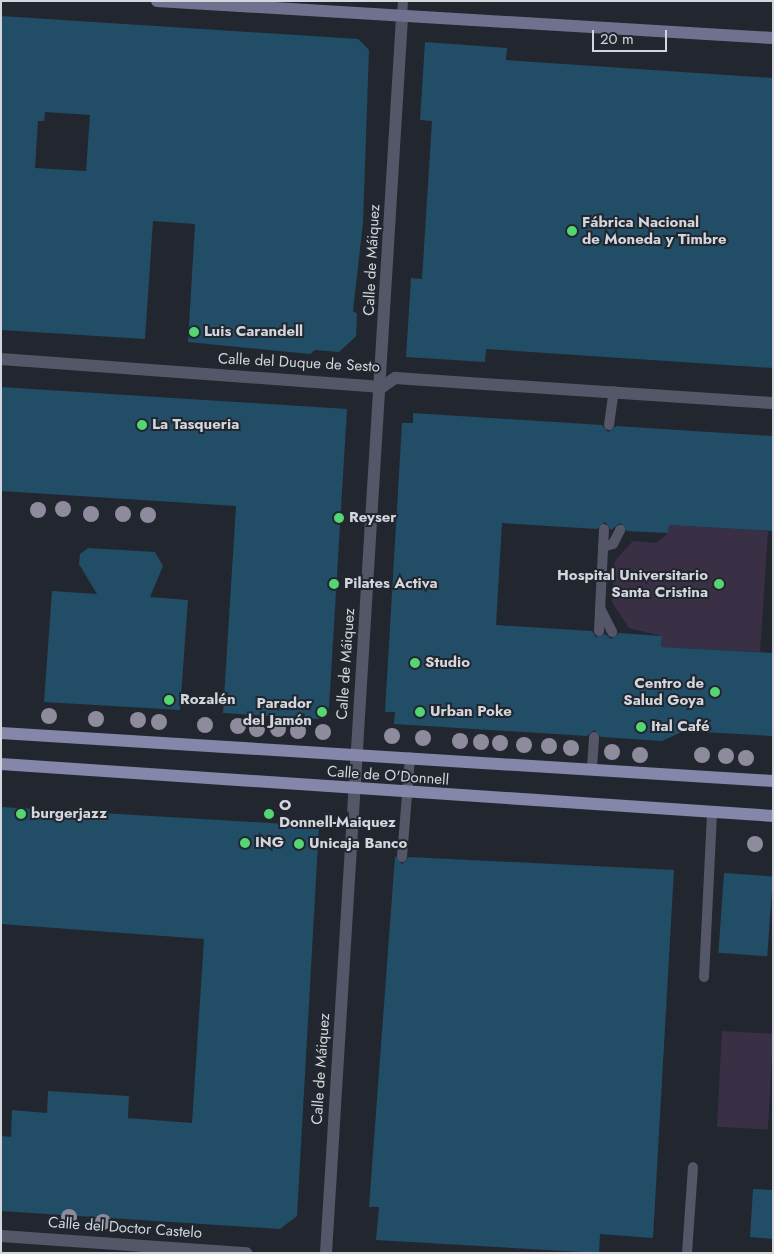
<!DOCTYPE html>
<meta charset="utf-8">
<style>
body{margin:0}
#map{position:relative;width:774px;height:1254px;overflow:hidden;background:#22272f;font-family:Jost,sans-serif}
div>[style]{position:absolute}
.green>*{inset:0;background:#393045;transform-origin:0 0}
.building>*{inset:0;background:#214d67;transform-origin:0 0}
.lane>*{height:10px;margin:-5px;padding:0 5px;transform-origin:5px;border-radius:5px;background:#555769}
.street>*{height:12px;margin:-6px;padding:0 6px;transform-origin:6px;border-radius:6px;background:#555769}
.secondary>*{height:12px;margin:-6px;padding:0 6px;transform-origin:6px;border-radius:6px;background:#6f718e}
.primary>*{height:12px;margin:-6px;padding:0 6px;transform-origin:6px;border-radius:6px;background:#8486aa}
.trees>*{width:16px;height:16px;margin:-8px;border-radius:50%;background:#8e8b9d}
.dots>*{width:14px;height:14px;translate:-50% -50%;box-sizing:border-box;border:2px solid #22272f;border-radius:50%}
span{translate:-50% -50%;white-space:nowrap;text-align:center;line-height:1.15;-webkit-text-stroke:4px #22272f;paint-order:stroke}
.poi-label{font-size:15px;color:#d3d6dc;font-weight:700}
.left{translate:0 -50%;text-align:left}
.right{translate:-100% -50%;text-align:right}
.street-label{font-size:15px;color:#d3d6dc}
.frame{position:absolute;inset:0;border:2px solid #d3d6dc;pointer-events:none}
.scale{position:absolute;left:592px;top:30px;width:75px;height:22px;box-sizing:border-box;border:2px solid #d3d6dc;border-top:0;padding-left:6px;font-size:15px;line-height:18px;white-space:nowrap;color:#d3d6dc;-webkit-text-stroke:4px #22272f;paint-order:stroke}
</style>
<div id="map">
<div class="green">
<div style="clip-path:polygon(669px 525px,768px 531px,760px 652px,661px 647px,662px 636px,629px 628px,612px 602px,615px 561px,633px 541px,657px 543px,668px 533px)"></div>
<div style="left:722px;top:1031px;width:51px;height:96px;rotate:3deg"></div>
</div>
<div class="building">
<div style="clip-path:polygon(evenodd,1px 16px,358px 39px,369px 50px,363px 223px,353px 311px,357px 314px,356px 336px,351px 341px,339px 352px,315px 350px,310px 354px,188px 342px,195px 224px,153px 221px,145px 339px,1px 330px,1px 16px,45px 112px,90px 115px,86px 171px,35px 168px,38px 121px,44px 121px,45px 112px)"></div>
<div style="clip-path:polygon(425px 42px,507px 48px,506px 60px,773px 78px,773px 368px,486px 349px,485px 362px,406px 357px,411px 278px,422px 279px,432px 121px,420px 120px)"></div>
<div style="clip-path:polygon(1px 387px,347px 409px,329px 708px,319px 719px,223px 713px,236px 506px,1px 491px)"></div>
<div style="clip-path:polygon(413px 413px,602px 425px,608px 432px,616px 426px,773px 436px,773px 531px,669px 525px,668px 533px,627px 531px,620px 523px,611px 530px,605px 522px,597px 529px,502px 523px,496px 625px,592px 631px,596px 637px,605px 634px,611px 639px,619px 633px,662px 636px,661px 647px,773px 653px,773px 736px,684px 731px,662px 741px,601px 737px,594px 730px,587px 736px,394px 724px,395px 712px,385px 712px,402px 423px,413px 423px)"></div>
<div style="clip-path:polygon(88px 548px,155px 552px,163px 566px,150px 597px,188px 600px,180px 710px,44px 702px,52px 591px,97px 594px,79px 564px,80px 554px)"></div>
<div style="clip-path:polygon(1px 807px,319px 826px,297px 1216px,280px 1229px,1px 1211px,1px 1136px,11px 1137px,12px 1110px,47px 1113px,48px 1091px,129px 1096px,128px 1118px,192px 1123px,204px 939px,1px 924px)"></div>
<div style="clip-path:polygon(395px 856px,402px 864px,409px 857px,674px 870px,653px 1238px,600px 1234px,599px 1253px,376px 1240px,379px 1207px,369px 1207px)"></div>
<div style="left:724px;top:873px;width:49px;height:80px;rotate:4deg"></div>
<div style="clip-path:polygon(753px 1189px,773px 1190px,773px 1239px,750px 1237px)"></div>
</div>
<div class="lane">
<div style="left:402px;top:18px;width:17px;rotate:-87deg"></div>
<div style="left:609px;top:425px;width:34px;rotate:-82deg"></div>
<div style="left:603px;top:547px;width:10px;rotate:-17deg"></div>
<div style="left:613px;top:544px;width:16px;rotate:-63deg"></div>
<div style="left:600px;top:608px;width:27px;rotate:63deg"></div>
<div style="left:599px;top:631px;width:102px;rotate:-87.2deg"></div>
<div style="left:592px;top:767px;width:30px;rotate:-86deg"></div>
<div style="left:402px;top:857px;width:100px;rotate:-85.4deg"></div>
<div style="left:704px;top:977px;width:166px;rotate:-87.2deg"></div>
<div style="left:687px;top:1253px;width:86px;rotate:-86deg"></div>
</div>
<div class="street">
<div style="left:1px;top:359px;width:382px;rotate:4.2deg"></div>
<div style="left:382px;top:387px;width:16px;rotate:-35deg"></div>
<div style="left:395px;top:378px;width:379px;rotate:3.8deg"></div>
<div style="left:1px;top:1236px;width:246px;rotate:4deg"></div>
<div style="left:326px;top:1253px;width:1237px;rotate:-86.48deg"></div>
</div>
<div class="secondary">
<div style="left:157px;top:1px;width:617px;rotate:3.44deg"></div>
</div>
<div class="primary">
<div style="left:1px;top:733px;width:773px;rotate:3.56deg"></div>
<div style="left:1px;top:764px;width:774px;rotate:3.85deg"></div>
</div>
<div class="trees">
<div style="left:63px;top:509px"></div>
<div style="left:38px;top:510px"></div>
<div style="left:91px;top:514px"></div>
<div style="left:123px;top:514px"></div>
<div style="left:148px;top:515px"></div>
<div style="left:49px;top:716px"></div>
<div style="left:96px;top:719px"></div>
<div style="left:138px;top:720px"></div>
<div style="left:159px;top:722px"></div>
<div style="left:205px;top:725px"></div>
<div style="left:238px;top:726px"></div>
<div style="left:257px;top:729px"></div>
<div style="left:278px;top:729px"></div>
<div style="left:298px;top:731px"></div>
<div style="left:323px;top:732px"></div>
<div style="left:392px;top:736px"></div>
<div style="left:423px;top:738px"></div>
<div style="left:460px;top:741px"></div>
<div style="left:481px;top:742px"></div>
<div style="left:500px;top:743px"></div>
<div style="left:524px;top:745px"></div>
<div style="left:549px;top:746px"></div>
<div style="left:571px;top:748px"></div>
<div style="left:612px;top:752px"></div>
<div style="left:640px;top:755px"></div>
<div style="left:702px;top:755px"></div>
<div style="left:726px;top:756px"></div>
<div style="left:746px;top:758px"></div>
<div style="left:755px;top:844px"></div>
<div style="left:69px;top:1217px"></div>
<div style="left:103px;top:1222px"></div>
</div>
<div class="dots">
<div style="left:572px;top:231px;background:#55d672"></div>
<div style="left:194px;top:332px;background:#55d672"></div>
<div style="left:142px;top:425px;background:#55d672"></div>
<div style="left:339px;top:518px;background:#55d672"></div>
<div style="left:334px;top:584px;background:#55d672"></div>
<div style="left:719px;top:584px;background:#55d672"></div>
<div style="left:415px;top:663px;background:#55d672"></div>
<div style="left:715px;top:692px;background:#55d672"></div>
<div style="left:169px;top:700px;background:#55d672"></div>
<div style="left:322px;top:712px;background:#55d672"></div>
<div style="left:420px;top:712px;background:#55d672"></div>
<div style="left:641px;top:727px;background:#55d672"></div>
<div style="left:21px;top:814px;background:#55d672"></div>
<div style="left:269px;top:814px;background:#55d672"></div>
<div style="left:245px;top:843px;background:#55d672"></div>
<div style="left:299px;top:844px;background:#55d672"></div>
</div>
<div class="poi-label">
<span class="left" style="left:582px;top:231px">Fábrica Nacional<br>de Moneda y Timbre</span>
<span class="left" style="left:204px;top:332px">Luis Carandell</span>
<span class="left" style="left:152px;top:425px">La Tasqueria</span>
<span class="left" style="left:349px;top:518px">Reyser</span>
<span class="right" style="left:708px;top:584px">Hospital Universitario<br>Santa Cristina</span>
<span class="left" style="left:344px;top:584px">Pilates Activa</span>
<span class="left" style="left:425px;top:663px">Studio</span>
<span class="right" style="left:704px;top:692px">Centro de<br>Salud Goya</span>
<span class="left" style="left:180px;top:700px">Rozalén</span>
<span class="right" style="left:312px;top:712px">Parador<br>del Jamón</span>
<span class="left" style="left:430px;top:712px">Urban Poke</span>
<span class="left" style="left:651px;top:727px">Ital Café</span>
<span class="left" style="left:279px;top:814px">O<br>Donnell-Maiquez</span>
<span class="left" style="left:31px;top:814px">burgerjazz</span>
<span class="left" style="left:255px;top:843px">ING</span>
<span class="left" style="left:309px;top:844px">Unicaja Banco</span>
</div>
<div class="street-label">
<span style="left:372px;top:260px;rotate:-87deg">Calle de Máiquez</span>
<span style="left:299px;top:363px;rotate:3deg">Calle del Duque de Sesto</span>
<span style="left:346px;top:664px;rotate:-86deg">Calle de Máiquez</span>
<span style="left:388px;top:776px;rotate:4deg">Calle de O'Donnell</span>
<span style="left:321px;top:1069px;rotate:-86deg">Calle de Máiquez</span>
<span style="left:125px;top:1228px;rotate:4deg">Calle del Doctor Castelo</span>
</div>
<div class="frame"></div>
<div class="scale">20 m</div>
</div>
